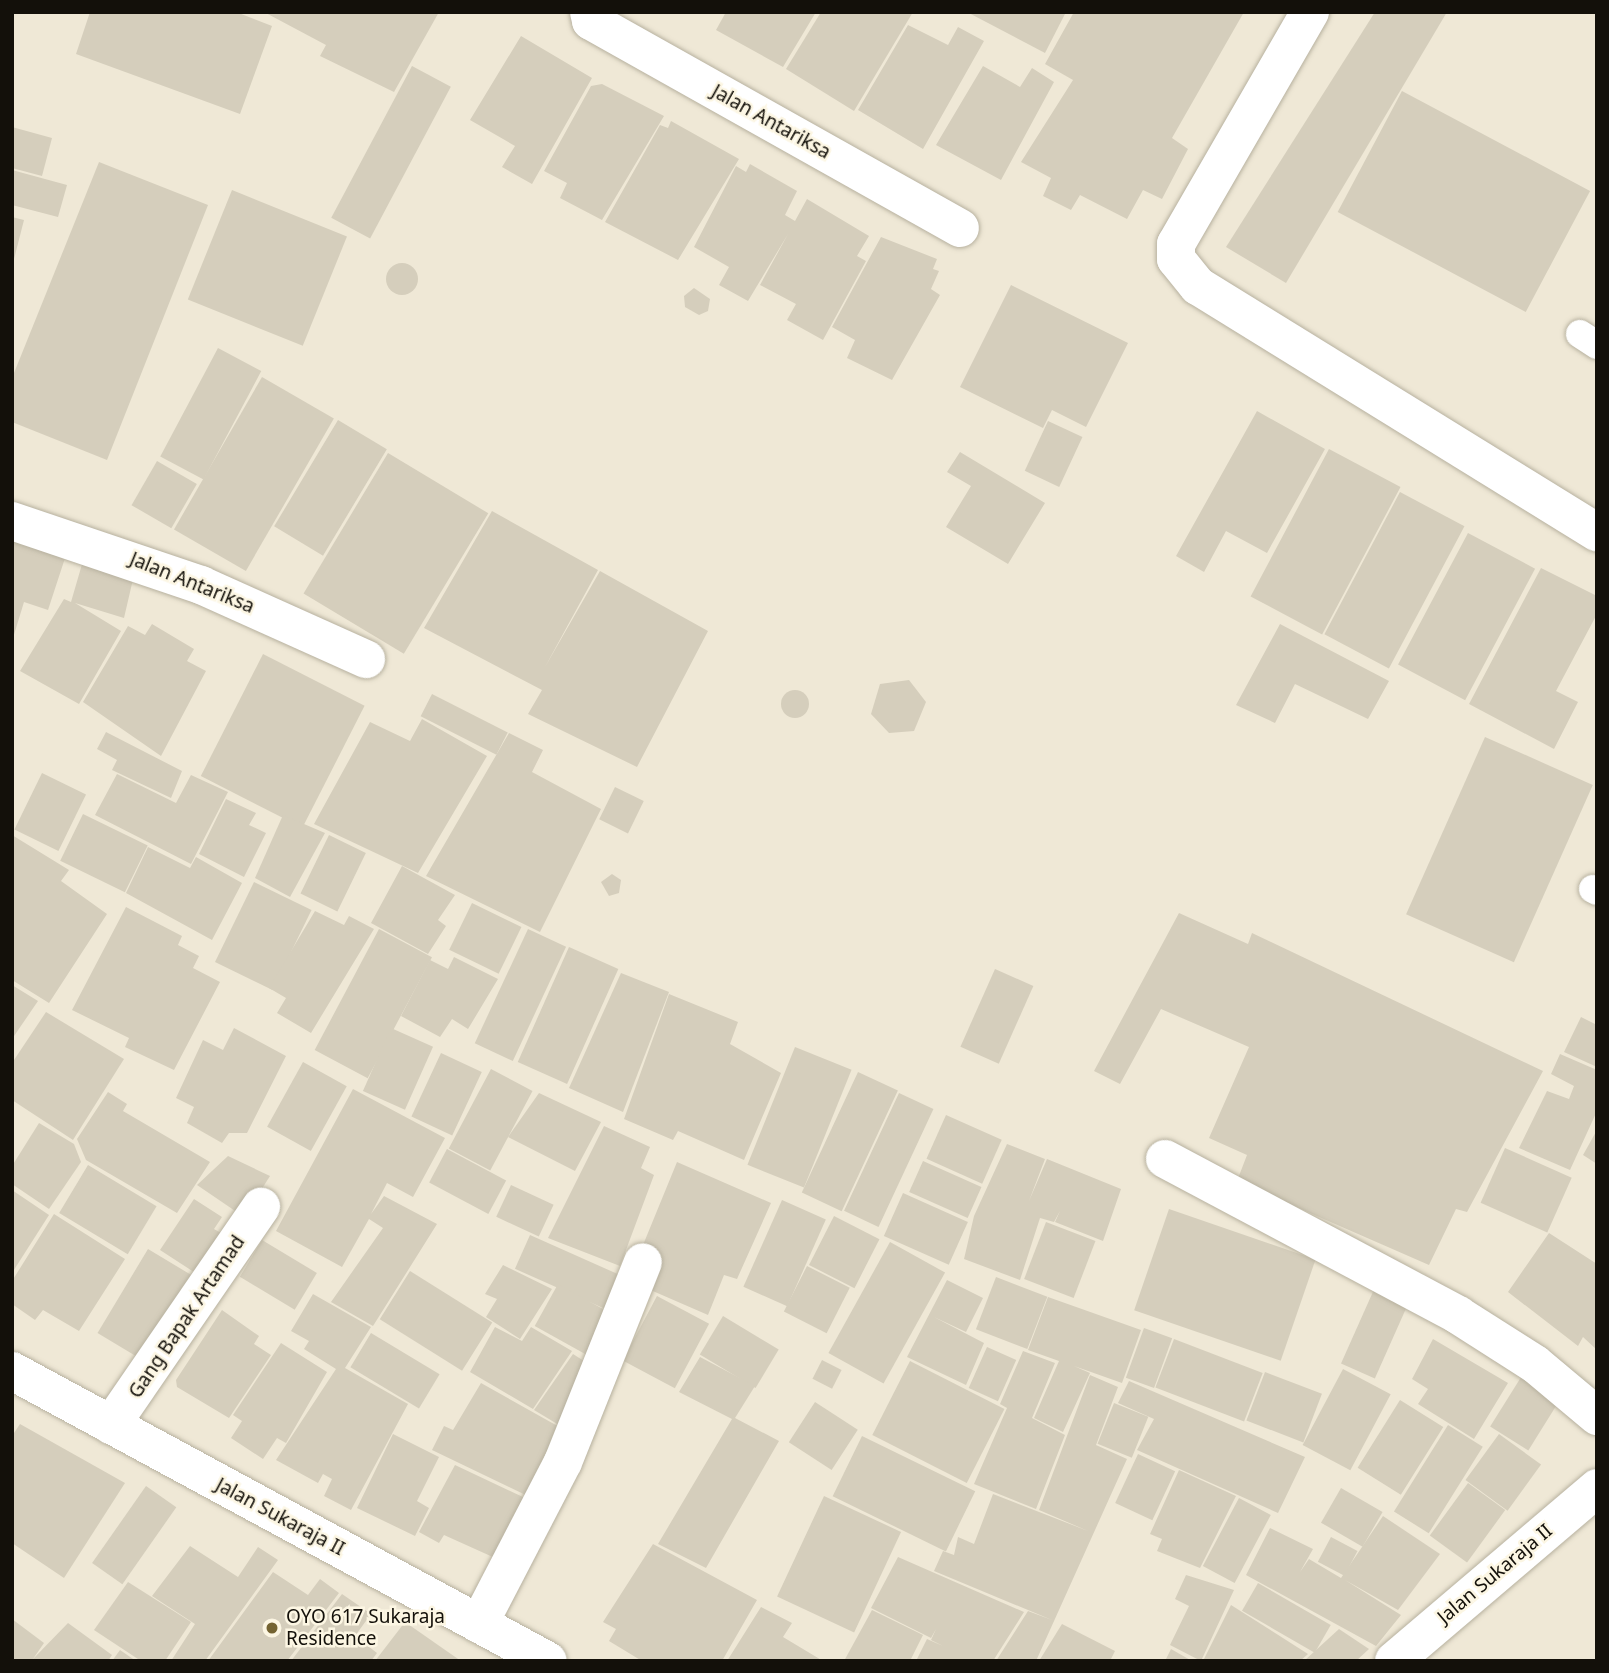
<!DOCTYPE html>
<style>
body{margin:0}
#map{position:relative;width:1609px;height:1673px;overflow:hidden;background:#efe8d6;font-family:"Noto Sans",sans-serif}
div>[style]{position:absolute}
.building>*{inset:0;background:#d5cebc;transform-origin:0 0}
.round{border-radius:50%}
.roads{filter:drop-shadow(0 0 2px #b7b19f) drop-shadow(0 0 2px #b7b19f)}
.service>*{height:28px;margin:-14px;padding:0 14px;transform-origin:14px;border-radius:14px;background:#fff}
.minor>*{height:38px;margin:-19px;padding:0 19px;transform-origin:19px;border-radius:19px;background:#fff}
.secondary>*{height:38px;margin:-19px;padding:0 19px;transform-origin:19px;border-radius:19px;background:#fff}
.dots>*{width:19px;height:19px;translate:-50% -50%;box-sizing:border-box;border:4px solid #fcf6e3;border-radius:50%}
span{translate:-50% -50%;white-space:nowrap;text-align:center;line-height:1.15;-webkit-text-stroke:5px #fcf6e3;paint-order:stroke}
.street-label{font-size:19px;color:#13100a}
.poi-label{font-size:19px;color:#13100a}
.left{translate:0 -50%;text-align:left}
.frame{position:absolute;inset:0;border:14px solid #13100a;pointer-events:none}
</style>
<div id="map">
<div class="building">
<div style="clip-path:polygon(90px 12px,236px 12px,272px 26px,240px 114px,76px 54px)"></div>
<div style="clip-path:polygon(264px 12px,439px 12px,394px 92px,320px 56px,326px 45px)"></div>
<div style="clip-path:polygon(726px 12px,816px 12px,783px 67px,716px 30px)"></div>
<div style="clip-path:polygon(821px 12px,913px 12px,854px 111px,786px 69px)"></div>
<div style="clip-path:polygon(967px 12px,1066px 12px,1045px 53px)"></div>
<div style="clip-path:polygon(1074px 12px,1244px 12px,1172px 138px,1188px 149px,1162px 199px,1143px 190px,1127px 219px,1080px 195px,1071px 210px,1043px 196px,1051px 178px,1021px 162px,1073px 80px,1045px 64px)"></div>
<div style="clip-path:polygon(1375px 12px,1447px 12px,1286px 283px,1226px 247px)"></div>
<div style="clip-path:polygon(908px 25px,948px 45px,958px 27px,984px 41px,923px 149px,858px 110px)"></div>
<div style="clip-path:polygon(521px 36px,592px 78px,532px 184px,502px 167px,515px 146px,470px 120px)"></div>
<div style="left:412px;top:66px;width:44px;height:172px;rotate:28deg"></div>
<div style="clip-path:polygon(983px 66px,1020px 87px,1032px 68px,1054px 82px,1001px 180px,936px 145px)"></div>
<div style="clip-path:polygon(602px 84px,664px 116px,602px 220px,560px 198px,567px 183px,544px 171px,591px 86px)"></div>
<div style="left:1402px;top:91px;width:213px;height:137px;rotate:28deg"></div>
<div style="clip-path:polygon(671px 121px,739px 159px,678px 260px,605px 222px,660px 125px,668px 128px)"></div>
<div style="clip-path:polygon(12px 127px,52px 138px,42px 176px,12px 168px)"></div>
<div style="clip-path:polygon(99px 162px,208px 205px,107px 460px,12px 422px,12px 378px)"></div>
<div style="clip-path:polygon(750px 164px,797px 191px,785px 215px,795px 221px,807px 199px,869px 236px,857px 256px,866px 261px,823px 340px,787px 320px,796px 304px,760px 285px,788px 234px,748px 301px,719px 285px,729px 267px,694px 247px,736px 166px,746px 172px)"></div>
<div style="clip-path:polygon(12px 170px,67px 185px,58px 217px,12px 205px)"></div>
<div style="left:232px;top:190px;width:124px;height:118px;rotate:22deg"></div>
<div style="clip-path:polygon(12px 217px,24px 220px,13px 263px,12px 263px)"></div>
<div style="clip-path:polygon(881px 237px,937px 259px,933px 269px,939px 271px,931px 289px,940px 295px,892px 380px,847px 358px,855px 340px,832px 327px)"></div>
<div class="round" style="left:386px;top:263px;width:32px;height:32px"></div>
<div style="clip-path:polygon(1011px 285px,1128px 343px,1086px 427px,1052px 410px,1043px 428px,960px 387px)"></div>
<div style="clip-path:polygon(694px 288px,710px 299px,708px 311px,699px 315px,685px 307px,684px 296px)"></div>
<div style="left:218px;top:348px;width:49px;height:123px;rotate:28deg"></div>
<div style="left:262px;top:377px;width:83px;height:176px;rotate:30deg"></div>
<div style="clip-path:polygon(1257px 411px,1325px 449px,1267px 553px,1226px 531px,1204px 572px,1176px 556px)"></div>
<div style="left:338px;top:420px;width:57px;height:124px;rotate:31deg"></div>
<div style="left:1048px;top:421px;width:38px;height:55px;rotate:25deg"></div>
<div style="left:1329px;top:449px;width:81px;height:167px;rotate:28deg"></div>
<div style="clip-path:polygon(960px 452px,1045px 503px,1008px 564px,946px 527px,971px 486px,947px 472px)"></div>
<div style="left:388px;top:453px;width:117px;height:164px;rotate:31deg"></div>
<div style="left:157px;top:461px;width:46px;height:51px;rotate:30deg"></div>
<div style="left:1400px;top:492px;width:73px;height:161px;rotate:28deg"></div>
<div style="clip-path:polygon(492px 511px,598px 570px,545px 667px,600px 571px,708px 631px,637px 767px,528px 714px,542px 690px,424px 628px)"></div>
<div style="left:1468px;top:533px;width:76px;height:149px;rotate:28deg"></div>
<div style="clip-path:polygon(12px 534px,67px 552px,48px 610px,24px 602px,13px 638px)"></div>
<div style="clip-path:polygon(87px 547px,137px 562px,124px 618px,75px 603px,121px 631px,79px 704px,20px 671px,64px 599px,71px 602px)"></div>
<div style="clip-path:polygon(1541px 568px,1597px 596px,1597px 614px,1556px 691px,1578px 702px,1554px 749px,1469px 704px)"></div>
<div style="clip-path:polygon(152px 624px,194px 649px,187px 661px,206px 671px,161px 756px,83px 702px,128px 626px,145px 635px)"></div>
<div style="clip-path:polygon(1280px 624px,1389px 681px,1368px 719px,1295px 684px,1275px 723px,1236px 705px)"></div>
<div style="left:263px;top:654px;width:114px;height:137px;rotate:27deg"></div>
<div style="clip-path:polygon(909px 680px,926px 702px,914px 731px,889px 733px,871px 714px,880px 684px)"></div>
<div class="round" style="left:781px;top:690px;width:28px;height:28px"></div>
<div style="left:432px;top:694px;width:85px;height:25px;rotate:27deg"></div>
<div style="clip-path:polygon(422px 719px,487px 756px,418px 873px,314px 824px,370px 722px,410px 741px)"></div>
<div style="clip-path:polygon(106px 732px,182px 771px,171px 798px,112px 770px,117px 760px,97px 749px)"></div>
<div style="clip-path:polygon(509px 733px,543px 750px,532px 772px,601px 809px,540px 932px,426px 876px)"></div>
<div style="left:1485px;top:737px;width:118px;height:194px;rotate:24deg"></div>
<div style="left:42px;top:773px;width:49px;height:63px;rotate:26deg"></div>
<div style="clip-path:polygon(117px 774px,176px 803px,191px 775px,228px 792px,191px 864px,95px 815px)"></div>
<div style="left:615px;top:787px;width:32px;height:36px;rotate:26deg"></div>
<div style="clip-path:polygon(226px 799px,256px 813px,249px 825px,266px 833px,244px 877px,199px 854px)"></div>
<div style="left:83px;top:814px;width:72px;height:52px;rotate:26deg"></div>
<div style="clip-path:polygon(283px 815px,325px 833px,290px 897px,255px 878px)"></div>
<div style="clip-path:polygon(12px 835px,69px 870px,61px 881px,107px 914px,49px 1003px,12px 980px)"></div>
<div style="left:329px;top:835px;width:41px;height:65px;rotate:26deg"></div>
<div style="clip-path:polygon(148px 847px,190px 868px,196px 857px,242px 883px,212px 940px,126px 893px)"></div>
<div style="clip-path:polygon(402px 866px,455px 895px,438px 920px,446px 926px,428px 954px,371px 923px)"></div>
<div style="clip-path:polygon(612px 874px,621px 880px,619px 893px,609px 896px,601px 882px)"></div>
<div style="left:254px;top:882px;width:64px;height:89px;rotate:26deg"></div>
<div style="left:472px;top:903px;width:55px;height:52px;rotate:26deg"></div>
<div style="clip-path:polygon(126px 907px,182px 936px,178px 945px,199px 956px,193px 968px,220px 982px,174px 1070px,125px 1047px,129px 1038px,72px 1010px)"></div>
<div style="clip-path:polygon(315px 911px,344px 925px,349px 916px,374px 929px,311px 1033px,277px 1013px,286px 998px,269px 988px)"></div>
<div style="clip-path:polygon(1179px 913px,1248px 944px,1252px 933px,1543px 1071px,1467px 1212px,1456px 1209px,1429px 1265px,1237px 1181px,1247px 1155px,1209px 1138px,1249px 1047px,1161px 1009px,1120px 1084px,1094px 1071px)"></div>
<div style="left:379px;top:929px;width:60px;height:137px;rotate:28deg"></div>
<div style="left:528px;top:929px;width:42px;height:126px;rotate:25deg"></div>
<div style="left:569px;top:947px;width:54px;height:126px;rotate:24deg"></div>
<div style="clip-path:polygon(454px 957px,498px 979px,468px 1029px,452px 1019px,440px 1037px,401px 1016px,430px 960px,448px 969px)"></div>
<div style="left:995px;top:969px;width:42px;height:85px;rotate:24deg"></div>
<div style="clip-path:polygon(621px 973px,669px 992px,623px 1112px,569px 1088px)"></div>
<div style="clip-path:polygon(12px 985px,38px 1001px,12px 1039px)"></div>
<div style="clip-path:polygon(669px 994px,738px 1022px,730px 1044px,781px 1073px,744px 1160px,678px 1131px,673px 1140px,624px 1119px)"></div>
<div style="clip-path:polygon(46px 1012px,124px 1059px,73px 1140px,12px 1100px,12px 1063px)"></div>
<div style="clip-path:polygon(1581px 1017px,1597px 1025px,1597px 1067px,1564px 1052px)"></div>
<div style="clip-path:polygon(234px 1028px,286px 1056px,247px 1133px,229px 1133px,222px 1143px,187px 1123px,194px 1107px,176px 1098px,203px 1040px,223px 1050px)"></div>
<div style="left:391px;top:1028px;width:46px;height:69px;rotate:24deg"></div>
<div style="left:795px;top:1047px;width:61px;height:127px;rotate:22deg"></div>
<div style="left:441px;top:1053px;width:45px;height:70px;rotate:25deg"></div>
<div style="clip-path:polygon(1560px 1054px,1597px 1070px,1597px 1111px,1570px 1170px,1519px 1148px,1547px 1091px,1569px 1099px,1574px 1086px,1551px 1074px)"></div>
<div style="left:303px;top:1062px;width:50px;height:74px;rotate:29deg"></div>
<div style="left:491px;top:1069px;width:47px;height:90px;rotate:28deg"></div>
<div style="left:858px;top:1072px;width:44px;height:133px;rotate:25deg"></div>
<div style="clip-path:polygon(353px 1089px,445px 1138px,413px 1197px,387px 1183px,371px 1214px,384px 1196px,437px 1224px,373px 1326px,331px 1302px,383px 1228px,369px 1219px,342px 1267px,276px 1231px)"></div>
<div style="clip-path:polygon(108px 1092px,127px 1104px,123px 1111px,210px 1162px,177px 1213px,86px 1160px,77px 1139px)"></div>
<div style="clip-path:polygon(539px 1093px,601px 1122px,575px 1171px,508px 1137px)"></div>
<div style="left:899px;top:1093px;width:38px;height:130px;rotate:25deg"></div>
<div style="left:946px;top:1115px;width:61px;height:48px;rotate:24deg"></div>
<div style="clip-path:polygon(39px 1123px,74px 1144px,81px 1162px,49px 1209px,12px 1184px,12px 1166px)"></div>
<div style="clip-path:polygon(604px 1126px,650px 1147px,641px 1168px,654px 1175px,620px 1266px,548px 1238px)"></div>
<div style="clip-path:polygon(1597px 1130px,1597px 1164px,1583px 1155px)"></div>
<div style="clip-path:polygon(1007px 1144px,1045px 1159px,1029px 1201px,1047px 1159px,1121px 1189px,1103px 1241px,1055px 1222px,1060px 1211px,1054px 1222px,1040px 1218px,1020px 1280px,964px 1259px,974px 1216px)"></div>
<div style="left:1505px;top:1148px;width:73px;height:60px;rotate:24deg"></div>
<div style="left:447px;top:1149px;width:67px;height:38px;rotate:28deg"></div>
<div style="clip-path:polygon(228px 1156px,270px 1176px,244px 1217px,197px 1185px)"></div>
<div style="left:923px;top:1161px;width:64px;height:34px;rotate:24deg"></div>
<div style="clip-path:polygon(677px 1162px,771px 1203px,737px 1279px,724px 1275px,708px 1315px,639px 1285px,643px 1245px)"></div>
<div style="left:88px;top:1165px;width:80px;height:56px;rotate:31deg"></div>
<div style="left:511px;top:1185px;width:47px;height:35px;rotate:25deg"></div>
<div style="clip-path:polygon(12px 1190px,49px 1215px,12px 1273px)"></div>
<div style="left:903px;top:1193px;width:71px;height:47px;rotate:24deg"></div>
<div style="clip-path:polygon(194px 1199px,222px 1217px,214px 1229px,226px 1236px,200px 1276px,160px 1250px)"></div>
<div style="left:782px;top:1200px;width:48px;height:95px;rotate:24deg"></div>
<div style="left:1169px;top:1209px;width:155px;height:107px;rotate:19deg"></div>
<div style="clip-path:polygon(54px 1214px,125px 1259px,79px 1331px,43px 1310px,35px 1320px,12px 1304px,12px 1281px)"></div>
<div style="left:834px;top:1216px;width:51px;height:55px;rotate:27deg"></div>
<div style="left:1046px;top:1222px;width:53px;height:61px;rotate:21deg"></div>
<div style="clip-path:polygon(1549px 1233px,1597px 1264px,1597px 1350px,1583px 1337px,1578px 1346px,1508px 1292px)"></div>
<div style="left:530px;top:1235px;width:110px;height:37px;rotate:24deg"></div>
<div style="left:262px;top:1240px;width:64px;height:43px;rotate:31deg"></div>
<div style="left:890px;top:1242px;width:63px;height:127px;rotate:29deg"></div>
<div style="left:148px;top:1249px;width:65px;height:98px;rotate:31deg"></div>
<div style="clip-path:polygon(503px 1265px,552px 1289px,520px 1339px,486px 1317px,497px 1299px,485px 1294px)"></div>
<div style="left:807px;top:1266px;width:48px;height:51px;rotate:27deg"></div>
<div style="left:410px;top:1271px;width:97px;height:57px;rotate:32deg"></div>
<div style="left:996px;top:1277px;width:55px;height:56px;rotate:21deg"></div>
<div style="clip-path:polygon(947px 1280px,983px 1298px,966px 1332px,934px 1317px,984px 1343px,966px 1385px,907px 1357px)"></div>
<div style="left:558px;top:1284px;width:71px;height:48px;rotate:29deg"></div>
<div style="left:1376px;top:1285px;width:37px;height:86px;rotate:24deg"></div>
<div style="clip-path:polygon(313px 1294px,371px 1327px,345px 1368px,408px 1404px,351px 1510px,324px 1496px,332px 1479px,323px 1474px,318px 1483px,276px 1460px,336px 1369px,304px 1349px,309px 1341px,291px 1331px)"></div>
<div style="left:657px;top:1296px;width:59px;height:73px;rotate:28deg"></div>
<div style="clip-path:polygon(1048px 1297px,1141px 1330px,1122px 1383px,1074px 1366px,1090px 1373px,1063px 1432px,1034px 1418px,1059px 1361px,1028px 1350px)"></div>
<div style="clip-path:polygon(222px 1310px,259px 1336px,254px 1344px,271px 1355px,229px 1418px,177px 1387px,176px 1380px)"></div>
<div style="left:723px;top:1316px;width:65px;height:45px;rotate:31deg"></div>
<div style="clip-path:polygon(495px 1327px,522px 1341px,531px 1327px,572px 1351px,533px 1409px,470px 1372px)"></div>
<div style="left:1144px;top:1328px;width:30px;height:53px;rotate:20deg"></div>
<div style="left:371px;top:1333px;width:80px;height:40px;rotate:31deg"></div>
<div style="left:1174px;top:1339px;width:95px;height:52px;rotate:21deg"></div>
<div style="clip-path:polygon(1433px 1339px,1508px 1383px,1474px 1439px,1418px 1404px,1428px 1389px,1412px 1379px)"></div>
<div style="clip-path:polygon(281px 1343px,327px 1372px,286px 1443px,277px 1438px,263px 1459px,231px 1438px,242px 1421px,233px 1415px)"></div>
<div style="left:987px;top:1347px;width:32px;height:45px;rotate:24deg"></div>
<div style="clip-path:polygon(1023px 1351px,1055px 1363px,1032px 1418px,1065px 1435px,1036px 1509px,974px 1484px,1007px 1408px,1000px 1404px)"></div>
<div style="clip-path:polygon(573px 1354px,598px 1370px,564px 1428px,534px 1410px)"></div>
<div style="clip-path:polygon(700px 1357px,755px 1386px,735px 1418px,779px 1441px,706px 1568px,658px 1544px,732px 1419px,679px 1392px)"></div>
<div style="left:822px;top:1360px;width:22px;height:21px;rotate:27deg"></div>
<div style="left:910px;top:1361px;width:106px;height:83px;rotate:27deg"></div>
<div style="left:1343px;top:1369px;width:54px;height:86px;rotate:28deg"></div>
<div style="left:1265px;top:1372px;width:61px;height:52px;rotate:21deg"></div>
<div style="left:1523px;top:1374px;width:45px;height:62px;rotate:32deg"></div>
<div style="clip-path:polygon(1090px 1375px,1118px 1387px,1096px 1445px,1127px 1459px,1036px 1661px,996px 1661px,1028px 1611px,1052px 1620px,934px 1571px,943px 1551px,954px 1555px,958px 1537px,974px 1544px,993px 1494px,1088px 1531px,1039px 1510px)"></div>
<div style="clip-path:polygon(1129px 1381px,1305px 1457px,1278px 1513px,1137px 1450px,1154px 1419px,1118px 1403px)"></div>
<div style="clip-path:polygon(481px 1383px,570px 1433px,536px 1500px,432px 1450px,444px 1426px,453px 1430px)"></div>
<div style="left:1400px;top:1400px;width:51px;height:80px;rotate:32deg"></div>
<div style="left:815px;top:1402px;width:51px;height:48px;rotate:33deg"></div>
<div style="left:1114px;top:1403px;width:37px;height:44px;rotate:22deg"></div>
<div style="clip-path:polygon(20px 1424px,125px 1483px,64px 1578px,12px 1543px,12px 1436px)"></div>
<div style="left:1448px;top:1425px;width:41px;height:102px;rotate:32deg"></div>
<div style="clip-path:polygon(393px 1434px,439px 1457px,417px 1501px,429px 1508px,415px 1536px,357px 1508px)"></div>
<div style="left:1499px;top:1434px;width:52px;height:57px;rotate:36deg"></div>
<div style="left:862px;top:1436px;width:126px;height:67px;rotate:26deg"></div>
<div style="left:1138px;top:1454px;width:41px;height:54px;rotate:25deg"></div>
<div style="clip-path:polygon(455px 1465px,525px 1498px,495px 1558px,444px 1535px,439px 1543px,419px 1532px)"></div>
<div style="clip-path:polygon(1179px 1470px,1236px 1496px,1200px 1568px,1157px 1551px,1162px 1539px,1150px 1534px)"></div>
<div style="left:1468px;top:1483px;width:46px;height:65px;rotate:36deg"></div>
<div style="left:146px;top:1486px;width:37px;height:94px;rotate:35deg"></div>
<div style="left:1341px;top:1488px;width:48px;height:40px;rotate:30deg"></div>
<div style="left:824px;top:1496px;width:85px;height:111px;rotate:25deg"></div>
<div style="left:1239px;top:1498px;width:36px;height:77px;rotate:28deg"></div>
<div style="clip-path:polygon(1383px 1516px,1440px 1554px,1398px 1610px,1345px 1580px,1401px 1615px,1376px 1646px,1246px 1575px,1270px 1528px,1313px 1549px,1300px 1572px,1309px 1559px,1341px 1578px)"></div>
<div style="left:1331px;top:1537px;width:30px;height:28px;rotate:28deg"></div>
<div style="clip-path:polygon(653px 1544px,757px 1600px,722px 1661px,642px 1661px,609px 1641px,616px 1629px,603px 1622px)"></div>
<div style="clip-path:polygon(190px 1546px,238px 1577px,258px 1547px,278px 1560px,205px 1661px,171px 1661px,195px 1624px,152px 1596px)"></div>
<div style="clip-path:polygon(898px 1557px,1024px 1612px,993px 1661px,916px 1661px,927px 1639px,943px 1646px,931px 1640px,936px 1629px,931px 1638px,871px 1608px)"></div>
<div style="clip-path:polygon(273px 1572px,308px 1595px,320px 1579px,339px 1593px,287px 1661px,208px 1661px)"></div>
<div style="clip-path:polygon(1186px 1575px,1234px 1590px,1201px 1661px,1170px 1645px,1189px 1606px,1175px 1599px)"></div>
<div style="clip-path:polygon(128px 1582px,191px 1622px,165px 1661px,141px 1661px,94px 1630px)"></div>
<div style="left:1258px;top:1583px;width:84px;height:32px;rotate:30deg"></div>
<div style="clip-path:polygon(342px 1594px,371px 1614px,355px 1636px,377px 1653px,371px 1661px,291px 1661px)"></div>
<div style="clip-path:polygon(1231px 1605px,1308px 1654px,1300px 1661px,1203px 1661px)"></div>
<div style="clip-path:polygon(761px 1607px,792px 1623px,783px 1637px,823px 1661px,727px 1661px)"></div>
<div style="clip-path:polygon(872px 1610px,923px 1635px,910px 1661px,844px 1661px)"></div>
<div style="clip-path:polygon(12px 1619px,44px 1643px,33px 1659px,68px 1623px,112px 1655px,108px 1661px,12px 1661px)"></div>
<div style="clip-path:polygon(405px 1622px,461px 1661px,375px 1661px)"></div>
<div style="clip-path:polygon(1062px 1624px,1115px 1651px,1110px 1661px,1039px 1661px)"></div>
<div style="clip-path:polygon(1339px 1629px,1369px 1649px,1356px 1661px,1304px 1661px)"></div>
<div style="clip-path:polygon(1171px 1649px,1192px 1661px,1165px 1661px)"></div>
<div style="clip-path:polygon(120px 1650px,136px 1661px,112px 1661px)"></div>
</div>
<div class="roads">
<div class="service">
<div style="left:1580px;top:334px;width:20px;rotate:33deg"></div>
<div style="left:1593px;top:889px;width:4px;rotate:27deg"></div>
</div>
<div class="minor">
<div style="left:589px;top:12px;width:9px;rotate:77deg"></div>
<div style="left:591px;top:21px;width:423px;rotate:29.3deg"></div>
<div style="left:1310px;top:12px;width:268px;rotate:120deg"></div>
<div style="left:1176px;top:244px;width:15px;rotate:90deg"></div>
<div style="left:1176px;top:259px;width:35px;rotate:51deg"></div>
<div style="left:1198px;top:286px;width:469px;rotate:31.7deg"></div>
<div style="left:12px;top:521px;width:200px;rotate:18.7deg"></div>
<div style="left:201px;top:585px;width:181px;rotate:24.2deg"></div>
<div style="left:1165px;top:1159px;width:332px;rotate:28deg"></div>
<div style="left:1458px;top:1315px;width:91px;rotate:32.5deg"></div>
<div style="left:1535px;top:1364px;width:81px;rotate:40deg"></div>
<div style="left:111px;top:1425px;width:265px;rotate:-55.5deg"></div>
<div style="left:479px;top:1624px;width:182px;rotate:-62.6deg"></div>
<div style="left:563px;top:1462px;width:215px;rotate:-68.2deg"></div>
</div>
<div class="secondary">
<div style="left:12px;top:1371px;width:609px;rotate:28.42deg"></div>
<div style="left:1394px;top:1661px;width:267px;rotate:-40.4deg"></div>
</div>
</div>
<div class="dots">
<div style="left:272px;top:1628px;background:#746331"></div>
</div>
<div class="street-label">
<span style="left:771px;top:122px;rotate:29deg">Jalan Antariksa</span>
<span style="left:192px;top:583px;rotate:22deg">Jalan Antariksa</span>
<span style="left:187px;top:1317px;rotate:-56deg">Gang Bapak Artamad</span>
<span style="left:280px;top:1517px;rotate:28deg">Jalan Sukaraja II</span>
<span style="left:1495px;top:1574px;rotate:-40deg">Jalan Sukaraja II</span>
</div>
<div class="poi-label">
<span class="left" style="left:286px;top:1628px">OYO 617 Sukaraja<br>Residence</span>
</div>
<div class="frame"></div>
</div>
